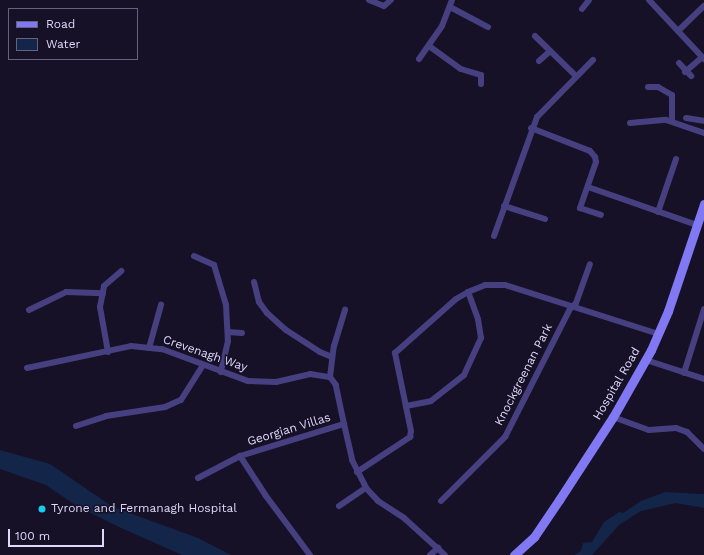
<!DOCTYPE html>
<style>
body{margin:0}
#map{position:relative;width:704px;height:555px;overflow:hidden;background:#161126;font-family:"Work Sans",sans-serif}
div>[style]{position:absolute}
.water>*{inset:0;background:#132549}
.minor>*{height:6px;margin:-3px;padding:0 3px;transform-origin:3px;border-radius:3px;background:#464081}
.secondary>*{height:9px;margin:-4.5px;padding:0 4.5px;transform-origin:4.5px;border-radius:4.5px;background:#8178f4}
.dots>*{width:11px;height:11px;translate:-50% -50%;box-sizing:border-box;border:2px solid #161126;border-radius:50%}
span{translate:-50% -50%;white-space:nowrap;text-align:center;line-height:1.15;-webkit-text-stroke:3px #161126;paint-order:stroke}
.street-label{font-size:12px;color:#dfd9fc}
.poi-label{font-size:12px;color:#dfd9fc}
.left{translate:0 -50%;text-align:left}
.legend{position:absolute;left:8px;top:8px;width:130px;height:52px;box-sizing:border-box;background:#161126;border:1px solid #66617c;margin:0;padding:5px 7px;list-style:none;font-size:12px;color:#dfd9fc}
.legend li{display:flex;align-items:center;gap:8px;height:20px}
.legend b{width:20px;border:1px solid #66617c}
.scale{position:absolute;left:8px;top:529px;width:96px;height:18px;box-sizing:border-box;border:2px solid #dfd9fc;border-top:0;padding-left:5px;font-size:12px;line-height:14px;white-space:nowrap;color:#dfd9fc;-webkit-text-stroke:3px #161126;paint-order:stroke}
</style>
<div id="map">
<div class="water">
<div style="clip-path:polygon(0 450px,50px 464px,113px 507px,198px 538px,231px 555px,182px 555px,119px 527px,75px 505px,46px 485px,0 469px)"></div>
<div style="clip-path:polygon(665px 492px,704px 494px,704px 508px,676px 503px,641px 511px,619px 525px,592px 555px,574px 555px,581px 551px,583px 543px,592px 542px,604px 522px,619px 512px,623px 513px,641px 501px)"></div>
</div>
<div class="minor">
<div style="left:369px;top:0;width:16px;rotate:22deg"></div>
<div style="left:384px;top:6px;width:9px;rotate:-41deg"></div>
<div style="left:649px;top:0;width:81px;rotate:47deg"></div>
<div style="left:450px;top:7px;width:43px;rotate:27.8deg"></div>
<div style="left:582px;top:9px;width:11px;rotate:-52deg"></div>
<div style="left:678px;top:31px;width:36px;rotate:-44deg"></div>
<div style="left:535px;top:36px;width:57px;rotate:44.3deg"></div>
<div style="left:429px;top:46px;width:39px;rotate:36deg"></div>
<div style="left:461px;top:69px;width:21px;rotate:17deg"></div>
<div style="left:481px;top:75px;width:9px;rotate:90deg"></div>
<div style="left:419px;top:59px;width:40px;rotate:-55.1deg"></div>
<div style="left:442px;top:26px;width:28px;rotate:-69deg"></div>
<div style="left:539px;top:61px;width:15px;rotate:-42deg"></div>
<div style="left:679px;top:63px;width:18px;rotate:47deg"></div>
<div style="left:685px;top:72px;width:23px;rotate:-41deg"></div>
<div style="left:648px;top:87px;width:10px"></div>
<div style="left:658px;top:87px;width:16px;rotate:30deg"></div>
<div style="left:672px;top:95px;width:26px;rotate:90deg"></div>
<div style="left:686px;top:118px;width:18px;rotate:9deg"></div>
<div style="left:630px;top:123px;width:36px;rotate:-5deg"></div>
<div style="left:666px;top:120px;width:40px;rotate:18.9deg"></div>
<div style="left:531px;top:128px;width:63px;rotate:21.3deg"></div>
<div style="left:590px;top:151px;width:8px;rotate:50deg"></div>
<div style="left:595px;top:157px;width:5px;rotate:79deg"></div>
<div style="left:596px;top:162px;width:49px;rotate:109.2deg"></div>
<div style="left:580px;top:208px;width:22px;rotate:18deg"></div>
<div style="left:588px;top:187px;width:115px;rotate:19.2deg"></div>
<div style="left:504px;top:206px;width:43px;rotate:17.6deg"></div>
<div style="left:658px;top:212px;width:56px;rotate:-71.2deg"></div>
<div style="left:494px;top:236px;width:127px;rotate:-70.1deg"></div>
<div style="left:537px;top:117px;width:80px;rotate:-45.5deg"></div>
<div style="left:194px;top:256px;width:22px;rotate:24deg"></div>
<div style="left:214px;top:265px;width:42px;rotate:73.3deg"></div>
<div style="left:226px;top:305px;width:36px;rotate:87deg"></div>
<div style="left:228px;top:341px;width:32px;rotate:103deg"></div>
<div style="left:254px;top:282px;width:21px;rotate:76deg"></div>
<div style="left:259px;top:302px;width:14px;rotate:54deg"></div>
<div style="left:267px;top:313px;width:25px;rotate:42deg"></div>
<div style="left:286px;top:330px;width:40px;rotate:32.9deg"></div>
<div style="left:320px;top:352px;width:13px;rotate:23deg"></div>
<div style="left:29px;top:310px;width:41px;rotate:-25.9deg"></div>
<div style="left:66px;top:292px;width:37px;rotate:2deg"></div>
<div style="left:228px;top:332px;width:14px;rotate:4deg"></div>
<div style="left:149px;top:348px;width:45px;rotate:-74.4deg"></div>
<div style="left:108px;top:352px;width:46px;rotate:-100.1deg"></div>
<div style="left:100px;top:307px;width:21px;rotate:-79deg"></div>
<div style="left:104px;top:286px;width:23px;rotate:-41deg"></div>
<div style="left:646px;top:360px;width:61px;rotate:18.1deg"></div>
<div style="left:27px;top:368px;width:106px;rotate:-11.9deg"></div>
<div style="left:131px;top:346px;width:31px;rotate:6deg"></div>
<div style="left:162px;top:349px;width:92px;rotate:20.4deg"></div>
<div style="left:248px;top:381px;width:28px;rotate:2deg"></div>
<div style="left:276px;top:382px;width:35px;rotate:-13deg"></div>
<div style="left:310px;top:374px;width:20px;rotate:9deg"></div>
<div style="left:684px;top:373px;width:67px;rotate:-72.6deg"></div>
<div style="left:406px;top:406px;width:25px;rotate:-11deg"></div>
<div style="left:431px;top:401px;width:42px;rotate:-38.2deg"></div>
<div style="left:464px;top:375px;width:41px;rotate:-65.3deg"></div>
<div style="left:481px;top:338px;width:19px;rotate:-99deg"></div>
<div style="left:478px;top:319px;width:29px;rotate:-110deg"></div>
<div style="left:613px;top:417px;width:38px;rotate:20deg"></div>
<div style="left:649px;top:430px;width:27px;rotate:-4deg"></div>
<div style="left:676px;top:428px;width:12px;rotate:20deg"></div>
<div style="left:687px;top:432px;width:24px;rotate:45deg"></div>
<div style="left:344px;top:424px;width:40px;rotate:-102deg"></div>
<div style="left:336px;top:385px;width:10px;rotate:-127deg"></div>
<div style="left:330px;top:377px;width:31px;rotate:-83deg"></div>
<div style="left:334px;top:346px;width:38px;rotate:-73deg"></div>
<div style="left:76px;top:426px;width:32px;rotate:-18deg"></div>
<div style="left:106px;top:416px;width:60px;rotate:-8.7deg"></div>
<div style="left:165px;top:407px;width:17px;rotate:-24deg"></div>
<div style="left:181px;top:400px;width:41px;rotate:-57.8deg"></div>
<div style="left:357px;top:472px;width:64px;rotate:-33.4deg"></div>
<div style="left:410px;top:437px;width:6px;rotate:-81deg"></div>
<div style="left:411px;top:431px;width:80px;rotate:-101.6deg"></div>
<div style="left:395px;top:353px;width:81px;rotate:-41.5deg"></div>
<div style="left:456px;top:299px;width:14px;rotate:-30deg"></div>
<div style="left:468px;top:292px;width:18px;rotate:-22deg"></div>
<div style="left:485px;top:285px;width:20px"></div>
<div style="left:505px;top:285px;width:162px;rotate:17.7deg"></div>
<div style="left:198px;top:478px;width:47px;rotate:-27.6deg"></div>
<div style="left:441px;top:501px;width:91px;rotate:-45deg"></div>
<div style="left:505px;top:437px;width:144px;rotate:-63.1deg"></div>
<div style="left:570px;top:309px;width:8px;rotate:-45deg"></div>
<div style="left:576px;top:303px;width:41px;rotate:-70.3deg"></div>
<div style="left:339px;top:506px;width:32px;rotate:-34deg"></div>
<div style="left:310px;top:555px;width:74px;rotate:-126.7deg"></div>
<div style="left:266px;top:496px;width:48px;rotate:-123deg"></div>
<div style="left:240px;top:456px;width:109px;rotate:-17.1deg"></div>
<div style="left:344px;top:424px;width:37px;rotate:77deg"></div>
<div style="left:352px;top:460px;width:31px;rotate:63deg"></div>
<div style="left:366px;top:488px;width:18px;rotate:47deg"></div>
<div style="left:378px;top:501px;width:31px;rotate:33deg"></div>
<div style="left:404px;top:518px;width:55px;rotate:42.1deg"></div>
<div style="left:430px;top:555px;width:11px;rotate:-41deg"></div>
</div>
<div class="secondary">
<div style="left:514px;top:555px;width:27px;rotate:-42deg"></div>
<div style="left:534px;top:537px;width:45px;rotate:-56deg"></div>
<div style="left:559px;top:500px;width:99px;rotate:-57deg"></div>
<div style="left:613px;top:417px;width:77px;rotate:-60.4deg"></div>
<div style="left:651px;top:350px;width:43px;rotate:-66.4deg"></div>
<div style="left:668px;top:311px;width:113px;rotate:-71.4deg"></div>
</div>
<div class="dots">
<div style="left:42px;top:509px;background:#15cdec"></div>
</div>
<div class="street-label">
<span style="left:205px;top:354px;rotate:19deg">Crevenagh Way</span>
<span style="left:524px;top:375px;rotate:-63deg">Knockgreenan Park</span>
<span style="left:617px;top:384px;rotate:-60deg">Hospital Road</span>
<span style="left:289px;top:430px;rotate:-17deg">Georgian Villas</span>
</div>
<div class="poi-label">
<span class="left" style="left:51px;top:509px">Tyrone and Fermanagh Hospital</span>
</div>
<ul class="legend">
<li><b style="height:5px;background:#8178f4"></b>Road</li>
<li><b style="height:11px;background:#132549"></b>Water</li>
</ul>
<div class="scale">100 m</div>
</div>
